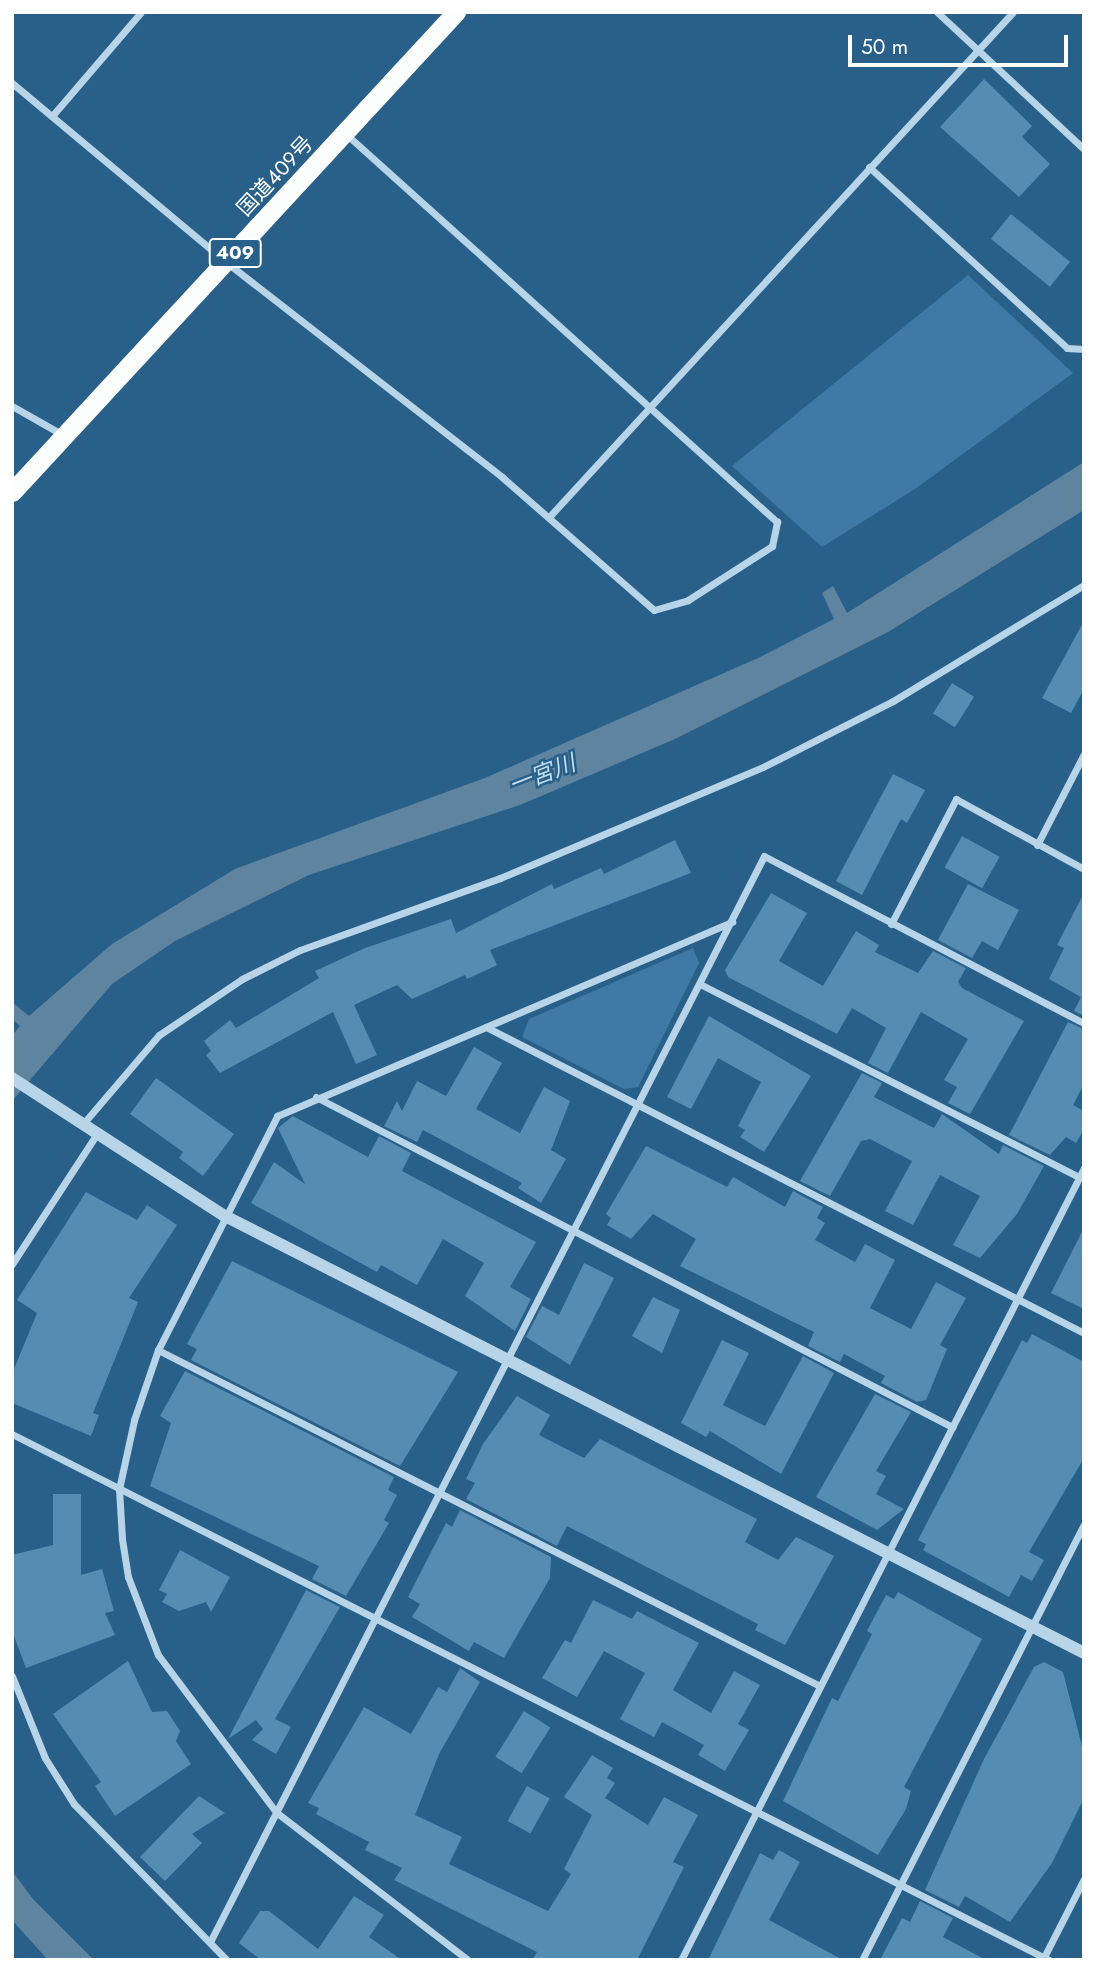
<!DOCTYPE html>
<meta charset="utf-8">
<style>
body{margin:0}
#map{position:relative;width:1096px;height:1972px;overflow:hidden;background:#296089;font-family:Jost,"Noto Sans JP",sans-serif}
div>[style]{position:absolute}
.green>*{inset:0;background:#3e7aa5}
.water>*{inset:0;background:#5f849f}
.building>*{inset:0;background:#568bb2;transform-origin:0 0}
.minor>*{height:7px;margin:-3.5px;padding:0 3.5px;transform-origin:3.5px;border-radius:3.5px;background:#b7d4e8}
.tertiary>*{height:12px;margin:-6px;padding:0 6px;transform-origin:6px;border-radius:6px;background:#b7d4e8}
.trunk>*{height:19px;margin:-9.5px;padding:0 9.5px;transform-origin:9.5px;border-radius:9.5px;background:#fcfefe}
span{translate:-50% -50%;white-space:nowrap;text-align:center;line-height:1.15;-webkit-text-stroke:5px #296089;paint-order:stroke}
.shield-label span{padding:2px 5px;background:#296089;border:2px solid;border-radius:5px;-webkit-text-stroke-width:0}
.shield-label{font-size:19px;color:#fff;font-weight:700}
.street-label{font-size:21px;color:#fff}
.water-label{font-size:23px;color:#c2ddf0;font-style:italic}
.frame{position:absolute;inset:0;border:14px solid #fff;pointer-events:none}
.scale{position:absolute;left:848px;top:35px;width:220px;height:32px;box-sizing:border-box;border:4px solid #fff;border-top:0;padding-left:9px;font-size:21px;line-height:24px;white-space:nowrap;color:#fff;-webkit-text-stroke:5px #296089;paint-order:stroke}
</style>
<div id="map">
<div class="green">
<div style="clip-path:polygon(968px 275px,1073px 373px,915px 489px,822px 547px,732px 466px)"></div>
<div style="clip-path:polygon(693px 948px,699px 963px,638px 1087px,624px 1089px,522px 1037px,529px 1019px)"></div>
</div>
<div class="water">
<div style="clip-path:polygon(1084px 462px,1084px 510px,888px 632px,675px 739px,520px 805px,309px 875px,175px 941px,112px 984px,12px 1101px,12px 1036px,20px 1026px,12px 1019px,12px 1002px,29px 1016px,112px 944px,235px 869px,485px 778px,758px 658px,834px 619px,822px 593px,833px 586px,847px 613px)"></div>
<div style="clip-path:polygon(12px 1871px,33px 1899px,94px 1960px,48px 1960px,12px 1920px)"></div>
</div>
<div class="building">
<div style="clip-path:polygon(984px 79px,1032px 126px,1022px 137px,1050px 164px,1019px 197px,940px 127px)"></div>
<div style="left:1011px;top:214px;width:76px;height:32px;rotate:39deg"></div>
<div style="clip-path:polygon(1084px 621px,1084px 689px,1071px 713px,1042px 698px)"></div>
<div style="left:952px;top:683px;width:26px;height:36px;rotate:32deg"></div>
<div style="clip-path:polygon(893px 774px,925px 790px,907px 823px,901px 819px,862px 895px,836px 881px)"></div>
<div style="left:962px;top:836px;width:43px;height:36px;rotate:29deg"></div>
<div style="clip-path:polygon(675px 840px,691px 873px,490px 950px,497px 965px,467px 979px,465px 975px,412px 999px,397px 985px,354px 1005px,377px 1055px,356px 1064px,333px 1012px,220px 1073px,206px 1055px,211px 1051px,204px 1041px,230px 1020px,236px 1028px,319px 978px,315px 971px,365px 948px,451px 919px,456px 933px,552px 884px,554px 889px,601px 868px,604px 874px)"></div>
<div style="clip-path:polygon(968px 884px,1019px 910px,998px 950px,982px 941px,972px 958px,938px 940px)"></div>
<div style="clip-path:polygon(771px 893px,807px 913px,779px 961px,823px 986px,856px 931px,879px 945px,875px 952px,918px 973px,933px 951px,966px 968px,958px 982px,962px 988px,1024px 1021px,970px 1114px,948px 1103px,957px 1087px,944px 1080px,968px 1039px,921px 1012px,888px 1073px,868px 1063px,886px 1028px,852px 1008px,837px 1034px,728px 977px,725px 970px)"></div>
<div style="clip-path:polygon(1084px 893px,1084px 1016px,1074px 1011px,1081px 997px,1049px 979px,1064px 948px,1057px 945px)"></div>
<div style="clip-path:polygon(709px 1016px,811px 1076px,764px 1152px,740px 1137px,745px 1130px,738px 1126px,761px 1082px,718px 1058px,691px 1109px,667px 1097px)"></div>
<div style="clip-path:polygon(1068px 1022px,1084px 1029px,1084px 1084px,1073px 1105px,1084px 1111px,1084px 1129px,1076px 1143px,1066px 1137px,1050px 1155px,1009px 1135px)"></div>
<div style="clip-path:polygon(474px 1047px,502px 1063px,476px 1109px,520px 1133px,544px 1087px,570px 1101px,551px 1150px,566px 1159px,541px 1203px,518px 1188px,522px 1183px,423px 1130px,417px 1142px,384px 1126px,397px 1101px,402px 1111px,417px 1081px,446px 1096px)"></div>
<div style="clip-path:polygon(862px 1073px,882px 1083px,874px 1097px,934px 1128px,942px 1114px,999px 1154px,1003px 1145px,1044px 1166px,1017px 1214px,980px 1258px,953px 1245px,980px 1196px,940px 1175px,913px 1225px,885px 1211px,912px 1161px,870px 1139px,861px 1141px,830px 1196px,800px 1181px)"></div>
<div style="clip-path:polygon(156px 1078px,234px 1134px,203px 1176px,179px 1158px,183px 1152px,130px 1114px)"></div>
<div style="clip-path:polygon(293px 1116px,368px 1157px,379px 1136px,411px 1153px,402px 1171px,536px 1242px,510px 1287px,531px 1299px,515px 1331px,465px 1296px,484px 1263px,443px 1239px,417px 1285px,381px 1265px,377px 1272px,251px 1203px,274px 1162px,305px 1184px,278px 1128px)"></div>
<div style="clip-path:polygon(646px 1146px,727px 1187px,733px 1177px,785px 1207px,793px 1191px,823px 1207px,817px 1218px,825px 1223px,815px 1240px,855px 1262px,865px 1244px,895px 1260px,870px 1308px,911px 1329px,936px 1282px,966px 1298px,940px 1345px,947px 1349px,926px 1400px,917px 1402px,881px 1383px,885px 1376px,844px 1354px,840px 1362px,808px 1346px,814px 1332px,680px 1266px,696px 1239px,653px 1214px,631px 1239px,607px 1225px,611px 1218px,606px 1214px)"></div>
<div style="clip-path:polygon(86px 1192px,137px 1220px,147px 1205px,177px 1225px,129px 1298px,138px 1302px,93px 1413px,99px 1415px,91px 1436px,12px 1403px,12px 1374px,37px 1313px,17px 1300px)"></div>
<div style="clip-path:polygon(1084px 1228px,1084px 1309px,1051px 1293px)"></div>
<div style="clip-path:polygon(232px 1261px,458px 1372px,400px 1466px,191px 1360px,197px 1349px,187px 1344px)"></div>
<div style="clip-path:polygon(584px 1263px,614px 1278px,570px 1365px,526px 1337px,542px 1306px,559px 1315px)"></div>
<div style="clip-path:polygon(653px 1297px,680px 1310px,662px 1353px,632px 1336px)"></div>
<div style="clip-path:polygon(1032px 1334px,1084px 1362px,1084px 1458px,1029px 1552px,1044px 1560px,1032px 1581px,1021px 1575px,1009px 1597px,923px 1550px,926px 1544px,918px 1540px,1022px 1340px,1027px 1343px)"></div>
<div style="clip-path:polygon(722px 1340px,749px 1353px,723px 1405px,765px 1426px,803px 1356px,834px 1373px,781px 1474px,710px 1431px,706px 1437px,681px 1423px)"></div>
<div style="clip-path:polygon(185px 1371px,394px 1477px,388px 1490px,397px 1495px,384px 1520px,389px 1523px,346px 1596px,312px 1579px,319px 1566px,150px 1486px,171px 1423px,160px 1416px)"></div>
<div style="clip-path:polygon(875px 1394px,911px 1412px,876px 1471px,886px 1476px,876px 1494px,904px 1509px,877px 1530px,816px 1497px)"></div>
<div style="clip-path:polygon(517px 1396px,550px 1415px,539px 1435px,584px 1458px,600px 1439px,757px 1519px,745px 1542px,778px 1560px,796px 1537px,834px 1556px,785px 1645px,755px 1630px,758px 1624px,567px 1526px,557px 1546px,466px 1499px,475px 1483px,466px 1479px,483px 1444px)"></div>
<div style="clip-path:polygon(53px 1494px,81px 1494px,81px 1575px,102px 1569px,114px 1611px,105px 1613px,115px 1635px,26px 1668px,12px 1631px,12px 1555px,53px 1545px)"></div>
<div style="clip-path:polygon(460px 1510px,551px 1557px,550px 1578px,504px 1658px,474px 1642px,469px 1651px,412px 1617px,420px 1604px,408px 1597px,446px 1523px,452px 1527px)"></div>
<div style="clip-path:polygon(180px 1550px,230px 1577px,211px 1612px,206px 1602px,179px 1611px,162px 1602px,167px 1594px,159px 1590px)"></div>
<div style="clip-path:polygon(306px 1590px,340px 1607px,275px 1719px,291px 1727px,276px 1754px,252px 1740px,263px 1729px,256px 1720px,228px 1739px)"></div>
<div style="clip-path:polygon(898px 1592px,982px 1639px,904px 1787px,911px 1791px,906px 1809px,878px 1855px,783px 1801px,832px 1698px,838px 1701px,872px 1634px,867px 1631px,886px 1595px,894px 1599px)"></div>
<div style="clip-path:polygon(593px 1600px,632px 1619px,637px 1611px,699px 1643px,673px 1690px,711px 1713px,734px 1671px,760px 1685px,738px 1724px,749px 1730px,725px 1771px,698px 1755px,704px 1745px,662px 1722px,654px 1737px,620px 1719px,645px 1673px,604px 1651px,577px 1697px,542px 1678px,565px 1640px,571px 1643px)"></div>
<div style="clip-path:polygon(128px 1661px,152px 1712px,167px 1711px,180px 1731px,176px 1741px,191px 1764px,115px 1816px,95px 1786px,101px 1782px,53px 1714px)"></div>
<div style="clip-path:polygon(1044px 1662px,1063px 1672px,1084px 1754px,1084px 1798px,1052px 1863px,1010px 1922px,965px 1896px,959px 1907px,925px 1890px,984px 1759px,1034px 1667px)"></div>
<div style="clip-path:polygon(460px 1668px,480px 1682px,439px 1754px,415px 1815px,462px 1837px,449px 1864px,548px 1911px,571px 1874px,564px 1869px,592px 1815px,564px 1797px,592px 1755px,613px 1768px,607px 1778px,615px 1783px,605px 1798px,648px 1825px,664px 1797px,698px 1815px,673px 1862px,684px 1867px,637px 1960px,532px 1960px,537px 1952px,394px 1880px,402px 1868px,365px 1850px,369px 1842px,316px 1814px,319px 1808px,308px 1803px,364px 1707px,411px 1734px,438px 1687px,447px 1692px)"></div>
<div style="left:524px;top:1711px;width:31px;height:54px;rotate:32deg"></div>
<div style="left:527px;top:1786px;width:26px;height:40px;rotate:29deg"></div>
<div style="clip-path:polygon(199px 1796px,225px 1813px,192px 1834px,202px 1843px,165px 1881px,140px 1857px)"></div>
<div style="clip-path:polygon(779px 1850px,800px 1862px,769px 1920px,843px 1960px,708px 1960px,760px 1853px,773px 1860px)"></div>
<div style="clip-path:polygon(354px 1896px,384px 1915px,369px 1937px,402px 1960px,261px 1960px,239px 1943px,260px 1911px,269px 1911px,318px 1949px)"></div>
<div style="clip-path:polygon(920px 1901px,953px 1918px,943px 1937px,986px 1960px,880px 1960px,902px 1918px,910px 1922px)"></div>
</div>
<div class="minor">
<div style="left:937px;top:12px;width:201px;rotate:43deg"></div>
<div style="left:12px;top:83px;width:279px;rotate:39.9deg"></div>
<div style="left:226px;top:262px;width:350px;rotate:37.9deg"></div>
<div style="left:502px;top:477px;width:202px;rotate:41.2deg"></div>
<div style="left:654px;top:610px;width:35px;rotate:-16deg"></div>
<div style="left:688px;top:600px;width:100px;rotate:-32.7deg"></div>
<div style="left:772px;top:546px;width:25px;rotate:-78deg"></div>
<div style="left:777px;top:522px;width:580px;rotate:-138.01deg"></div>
<div style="left:52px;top:116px;width:137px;rotate:-49.4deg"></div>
<div style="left:869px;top:167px;width:268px;rotate:42.4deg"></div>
<div style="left:1067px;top:348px;width:17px;rotate:3deg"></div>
<div style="left:12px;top:406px;width:59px;rotate:29.6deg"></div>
<div style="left:549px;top:517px;width:686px;rotate:-47.42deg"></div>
<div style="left:1037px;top:845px;width:102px;rotate:-62.7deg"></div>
<div style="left:891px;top:924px;width:141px;rotate:-62.5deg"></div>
<div style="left:956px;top:799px;width:146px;rotate:28.7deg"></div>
<div style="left:700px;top:984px;width:425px;rotate:27deg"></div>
<div style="left:486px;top:1027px;width:672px;rotate:27.1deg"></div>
<div style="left:316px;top:1097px;width:717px;rotate:27.42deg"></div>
<div style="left:82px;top:1125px;width:118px;rotate:-49.5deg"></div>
<div style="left:159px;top:1035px;width:100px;rotate:-34deg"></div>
<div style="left:242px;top:979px;width:65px;rotate:-26.6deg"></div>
<div style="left:300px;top:950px;width:213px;rotate:-19.8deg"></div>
<div style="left:500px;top:878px;width:285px;rotate:-22.9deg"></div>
<div style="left:763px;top:767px;width:146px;rotate:-26.9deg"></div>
<div style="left:893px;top:701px;width:223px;rotate:-31.3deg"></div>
<div style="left:12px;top:1264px;width:154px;rotate:-56.9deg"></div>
<div style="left:158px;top:1350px;width:742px;rotate:26.91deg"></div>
<div style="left:12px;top:1434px;width:1163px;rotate:26.9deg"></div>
<div style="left:12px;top:1676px;width:88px;rotate:68.1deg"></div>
<div style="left:45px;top:1758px;width:54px;rotate:57.8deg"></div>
<div style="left:74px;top:1804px;width:219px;rotate:45.6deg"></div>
<div style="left:210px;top:1942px;width:1219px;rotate:-62.97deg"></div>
<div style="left:764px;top:856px;width:361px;rotate:27.6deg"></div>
<div style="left:1043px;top:1959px;width:90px;rotate:-62.9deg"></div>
<div style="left:468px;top:1960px;width:242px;rotate:-142.4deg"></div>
<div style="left:276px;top:1812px;width:196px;rotate:-126.9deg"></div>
<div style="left:158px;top:1655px;width:84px;rotate:-111deg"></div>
<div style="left:128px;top:1577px;width:39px;rotate:-99deg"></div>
<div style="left:122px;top:1538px;width:49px;rotate:-93.5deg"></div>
<div style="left:119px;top:1489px;width:71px;rotate:-77.7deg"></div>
<div style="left:134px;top:1420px;width:74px;rotate:-71.1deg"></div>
<div style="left:158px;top:1350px;width:263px;rotate:-63deg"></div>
<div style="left:277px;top:1116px;width:495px;rotate:-23.1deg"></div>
<div style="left:681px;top:1960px;width:889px;rotate:-63.03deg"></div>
<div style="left:862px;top:1960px;width:488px;rotate:-63deg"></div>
</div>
<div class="tertiary">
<div style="left:12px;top:1078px;width:252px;rotate:33deg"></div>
<div style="left:223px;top:1215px;width:966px;rotate:26.96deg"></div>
</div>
<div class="trunk">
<div style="left:12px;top:492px;width:654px;rotate:-47.23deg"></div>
</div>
<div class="shield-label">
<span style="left:235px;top:253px">409</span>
</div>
<div class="street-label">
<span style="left:275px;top:176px;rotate:-47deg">国道409号</span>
</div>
<div class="water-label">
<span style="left:542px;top:774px;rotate:-21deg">一宮川</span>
</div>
<div class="frame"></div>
<div class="scale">50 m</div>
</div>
